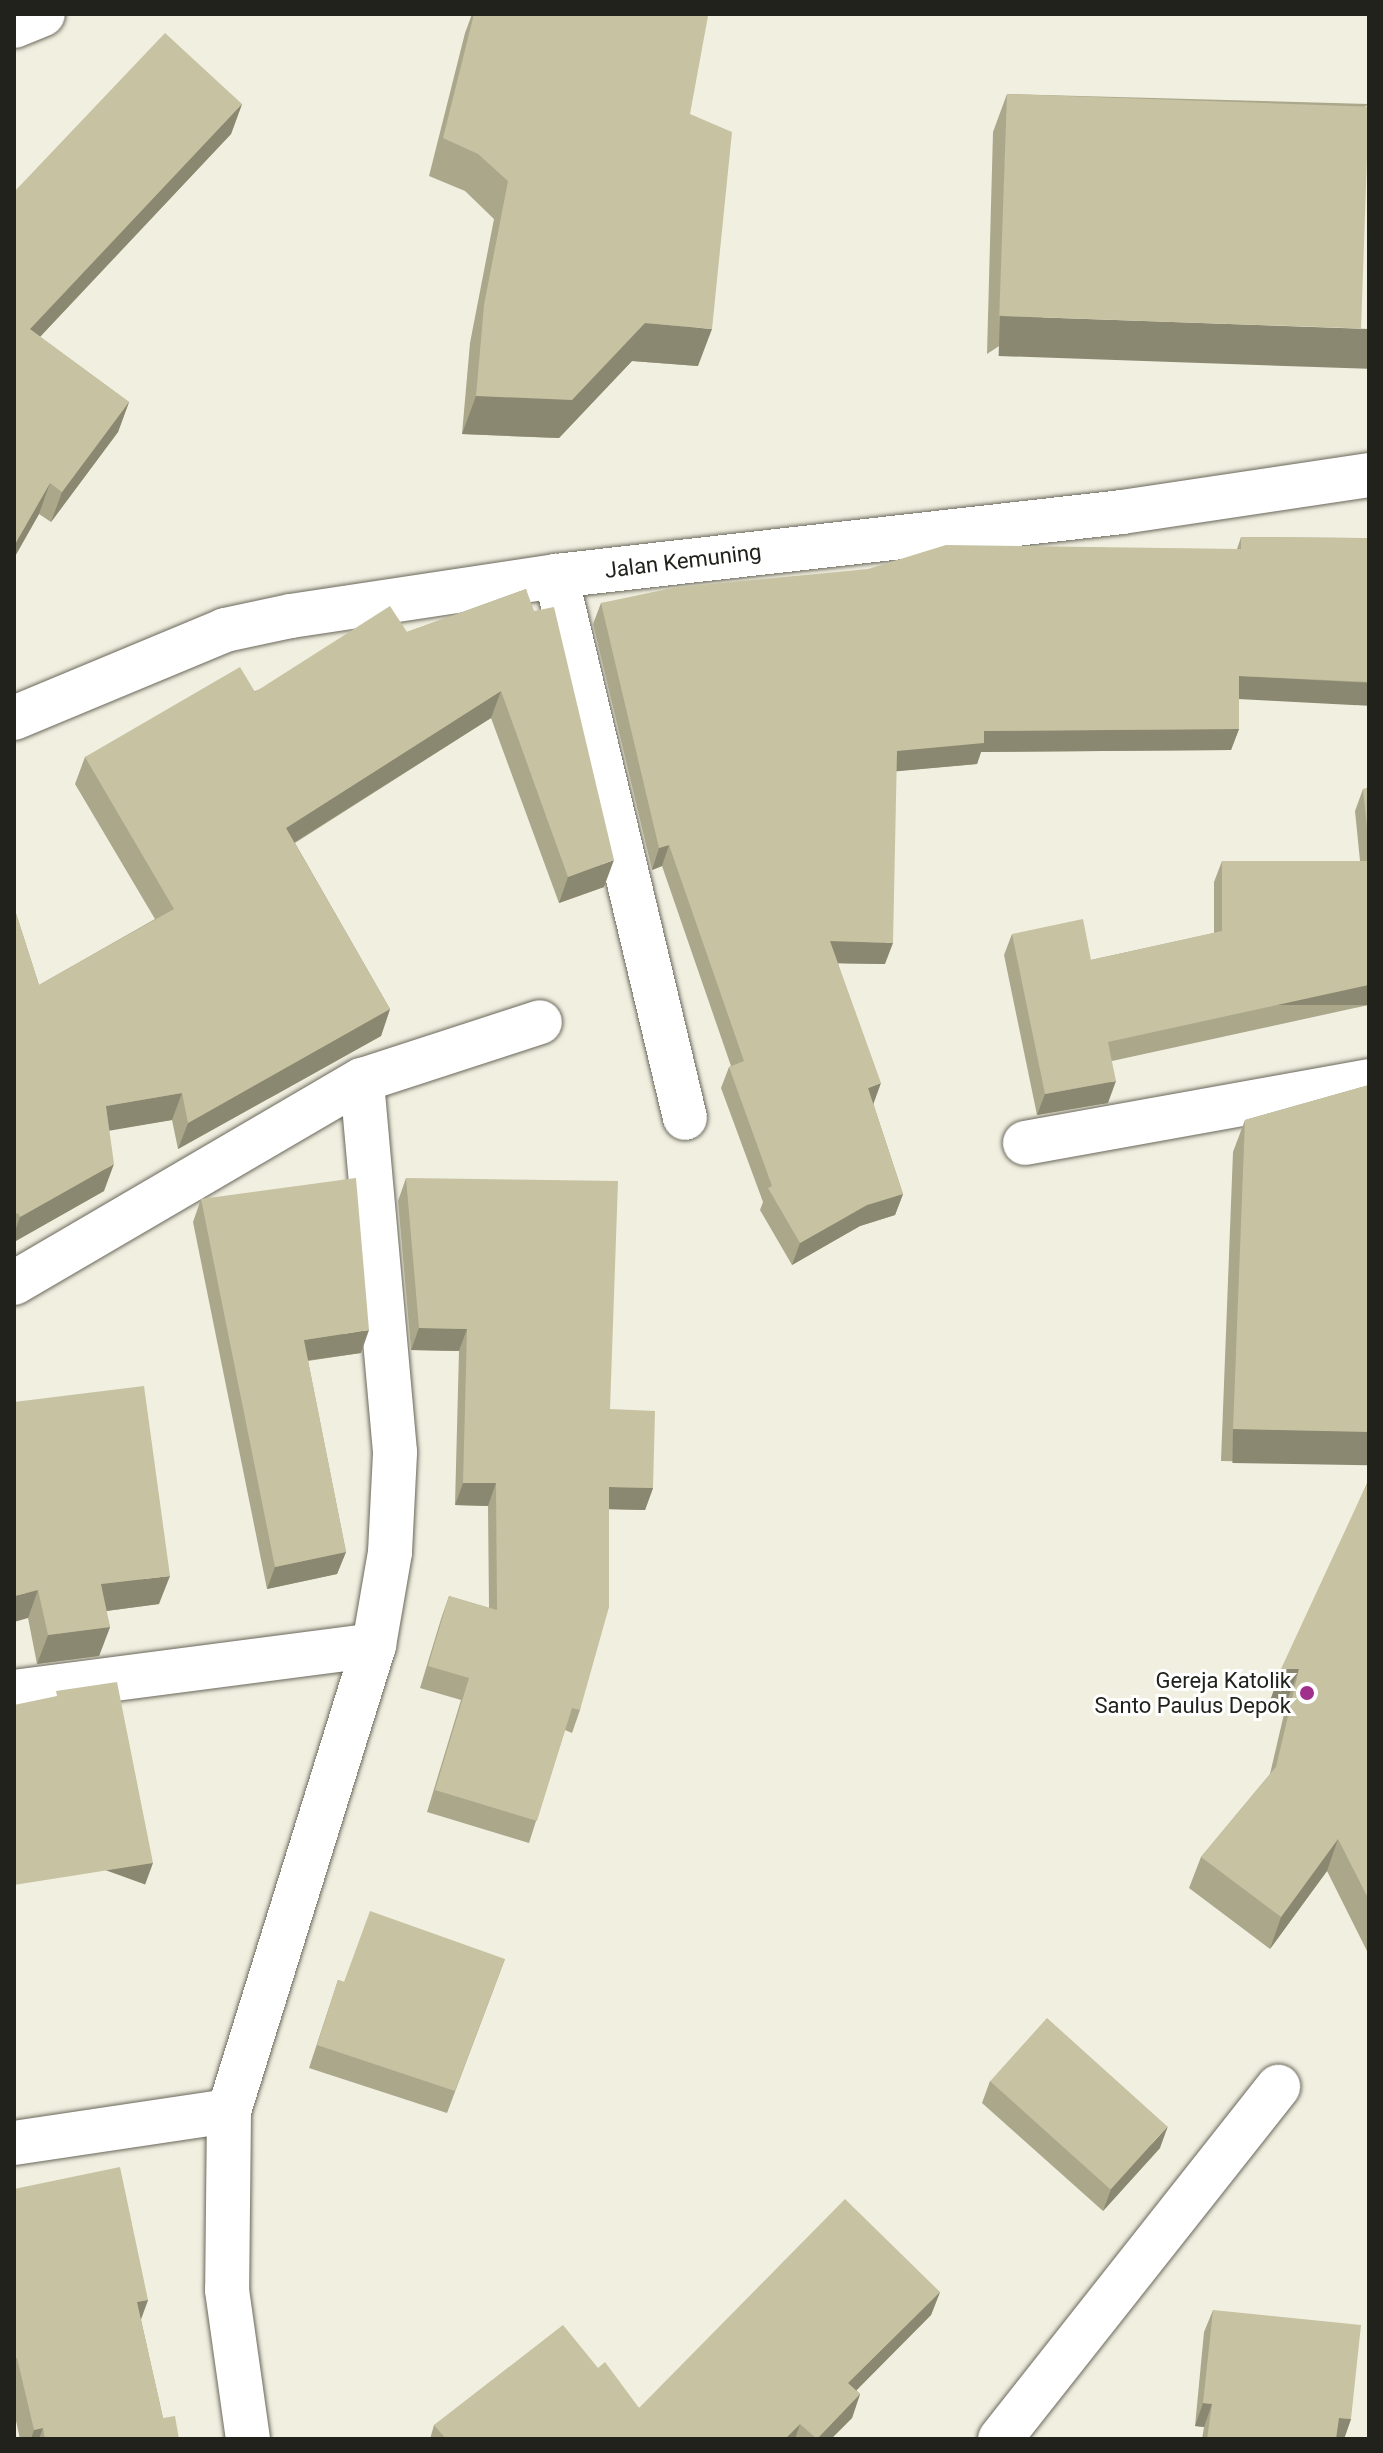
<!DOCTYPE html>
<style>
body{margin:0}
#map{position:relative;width:1383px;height:2453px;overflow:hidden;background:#f1efe0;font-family:Roboto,sans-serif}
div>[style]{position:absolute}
.roads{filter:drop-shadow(0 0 2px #6a685b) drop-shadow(0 0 2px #6a685b)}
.minor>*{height:44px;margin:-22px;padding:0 22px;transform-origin:22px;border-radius:22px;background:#fff}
.primary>*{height:44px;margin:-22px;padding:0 22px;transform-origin:22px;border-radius:22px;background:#fff}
.wall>*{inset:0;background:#aaa78b}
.shaded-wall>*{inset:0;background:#8b8871;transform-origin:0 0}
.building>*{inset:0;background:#c6c2a2;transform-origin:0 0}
.dots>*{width:22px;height:22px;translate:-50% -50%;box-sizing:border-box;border:4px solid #fff;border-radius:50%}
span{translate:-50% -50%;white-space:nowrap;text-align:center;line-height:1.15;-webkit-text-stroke:6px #fff;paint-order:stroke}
.street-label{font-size:22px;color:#22221c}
.poi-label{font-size:22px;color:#22221c}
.right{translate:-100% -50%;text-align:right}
.frame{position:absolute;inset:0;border:16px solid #22221c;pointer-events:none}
</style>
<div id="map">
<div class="roads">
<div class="minor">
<div style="left:556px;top:576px;width:557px;rotate:76.61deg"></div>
<div style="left:14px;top:718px;width:229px;rotate:-22.6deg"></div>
<div style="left:225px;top:630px;width:67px;rotate:-12deg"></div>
<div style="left:291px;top:616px;width:268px;rotate:-8.6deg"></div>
<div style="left:556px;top:576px;width:570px;rotate:-6.45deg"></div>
<div style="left:1122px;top:512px;width:250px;rotate:-8.5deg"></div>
<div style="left:1025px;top:1143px;width:350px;rotate:-10.2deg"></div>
<div style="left:14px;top:1283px;width:403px;rotate:-30.3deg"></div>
<div style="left:362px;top:1080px;width:187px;rotate:-18deg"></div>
<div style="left:14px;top:1692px;width:363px;rotate:-7.4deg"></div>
<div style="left:229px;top:2111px;width:488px;rotate:-72.7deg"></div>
<div style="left:374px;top:1645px;width:94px;rotate:-80.2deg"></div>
<div style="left:390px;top:1552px;width:100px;rotate:-87.1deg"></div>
<div style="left:395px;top:1452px;width:373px;rotate:-95.1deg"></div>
<div style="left:14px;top:2143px;width:217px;rotate:-8.5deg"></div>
<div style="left:229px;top:2111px;width:179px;rotate:90.6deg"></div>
<div style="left:227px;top:2290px;width:150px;rotate:82deg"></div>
<div style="left:1000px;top:2439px;width:449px;rotate:-51.7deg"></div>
</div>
<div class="primary">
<div style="left:14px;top:26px;width:31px;rotate:-22deg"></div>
</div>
</div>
<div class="wall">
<div style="clip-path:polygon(472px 14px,689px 14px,690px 114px,698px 366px,632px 361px,559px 438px,462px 434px,470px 343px,494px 219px,465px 191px,429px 176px,465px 33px)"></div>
<div style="clip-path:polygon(1007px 94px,1369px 104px,987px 354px,993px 132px)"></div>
<div style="clip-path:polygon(242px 104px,231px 134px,40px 337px,129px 402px,118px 432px,51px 522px,39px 514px,14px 558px,14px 192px)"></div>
<div style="clip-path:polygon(1241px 537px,1369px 538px,1369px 703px,1239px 698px,1239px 729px,1231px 750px,981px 752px,977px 764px,896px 771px,885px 964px,838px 963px,873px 1103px,903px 1194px,895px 1215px,860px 1226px,792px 1265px,760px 1210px,763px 1202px,721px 1088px,729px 1067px,731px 1066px,662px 866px,652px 870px,593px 624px,601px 603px,1237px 549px)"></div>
<div style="clip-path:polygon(526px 589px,604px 887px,559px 903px,491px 718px,295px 843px,390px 1009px,381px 1036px,178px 1149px,172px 1120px,109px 1130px,104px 1191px,14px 1242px,14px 907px,39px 985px,155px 919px,75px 784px,85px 757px,407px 632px)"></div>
<div style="clip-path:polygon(1369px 788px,1369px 1005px,1112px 1061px,1108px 1103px,1037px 1115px,1004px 955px,1012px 934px,1091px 960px,1214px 933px,1214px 882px,1222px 861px,1360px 861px,1355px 811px,1363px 789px)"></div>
<div style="clip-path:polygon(1369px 1085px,1369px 1464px,1221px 1461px,1233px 1152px,1245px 1120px)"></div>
<div style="clip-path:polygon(406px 1178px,610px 1409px,653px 1488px,645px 1510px,609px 1509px,580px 1710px,572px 1733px,565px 1730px,529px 1843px,427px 1812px,461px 1700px,420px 1688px,441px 1619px,449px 1596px,489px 1608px,488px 1506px,455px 1505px,459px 1351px,411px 1350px,398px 1201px)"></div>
<div style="clip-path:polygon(201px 1199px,361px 1353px,308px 1361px,346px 1552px,337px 1574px,267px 1589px,193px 1222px)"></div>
<div style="clip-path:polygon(14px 1402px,159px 1604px,106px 1611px,110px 1627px,99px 1656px,37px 1664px,28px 1618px)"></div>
<div style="clip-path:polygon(1369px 1479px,1369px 1955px,1327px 1871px,1270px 1949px,1189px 1888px,1201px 1857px,1270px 1774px,1287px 1701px,1270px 1701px)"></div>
<div style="clip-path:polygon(505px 1959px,447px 2113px,309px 2068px,338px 1980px,344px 1982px)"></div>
<div style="clip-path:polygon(990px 2081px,1160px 2148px,1103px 2211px,982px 2103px)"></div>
<div style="clip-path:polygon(14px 2189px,148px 2300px,141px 2320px,163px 2418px,179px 2439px,20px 2439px,14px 2412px)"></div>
<div style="clip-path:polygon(940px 2292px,931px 2315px,856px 2390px,860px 2394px,852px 2418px,831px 2439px,430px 2439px,434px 2425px,598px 2368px,639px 2408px)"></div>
<div style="clip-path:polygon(1213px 2310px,1351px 2419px,1344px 2439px,1202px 2439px,1204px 2427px,1195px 2426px,1204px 2332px)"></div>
</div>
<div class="shaded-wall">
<div style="clip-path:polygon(242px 104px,231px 134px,19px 359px,30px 329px)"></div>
<div style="left:1000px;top:316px;width:369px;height:40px;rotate:2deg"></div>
<div style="clip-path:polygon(645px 323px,712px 329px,698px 366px,632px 361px,559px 438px,462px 434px,476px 396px)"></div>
<div style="clip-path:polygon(129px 402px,118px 432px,51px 522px,62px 492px)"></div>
<div style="clip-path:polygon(50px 483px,39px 514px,14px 558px,14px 546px)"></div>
<div style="left:1239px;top:676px;width:130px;height:23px;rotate:3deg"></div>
<div style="clip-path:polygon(501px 691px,491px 718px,276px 854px,286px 828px)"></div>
<div style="clip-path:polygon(1239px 729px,1231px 750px,981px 752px,977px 764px,889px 772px,897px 751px,984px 731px)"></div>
<div style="clip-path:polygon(669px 845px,662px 866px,652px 870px,659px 848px)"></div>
<div style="clip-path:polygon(614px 860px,604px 887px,559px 903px,568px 877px)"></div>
<div style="clip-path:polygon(830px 941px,893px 943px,885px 964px,822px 963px)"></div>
<div style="left:1369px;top:985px;width:20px;height:267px;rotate:90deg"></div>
<div style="clip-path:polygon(390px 1009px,381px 1036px,178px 1149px,188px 1123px)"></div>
<div style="clip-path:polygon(1116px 1081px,1108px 1103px,1037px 1115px,1045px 1094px)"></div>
<div style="clip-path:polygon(881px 1083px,873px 1105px,868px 1088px)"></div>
<div style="clip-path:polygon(182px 1093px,172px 1120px,96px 1133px,106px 1106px)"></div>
<div style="clip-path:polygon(114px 1164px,104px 1191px,14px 1242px,14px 1234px,20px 1217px)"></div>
<div style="clip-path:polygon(903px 1194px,895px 1215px,860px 1226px,792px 1265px,800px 1243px,867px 1205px)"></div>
<div style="clip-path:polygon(419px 1328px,467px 1329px,459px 1351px,411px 1350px)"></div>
<div style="clip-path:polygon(369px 1330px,361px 1353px,296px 1362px,304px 1340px)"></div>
<div style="left:1233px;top:1429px;width:136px;height:34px;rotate:1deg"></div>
<div style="clip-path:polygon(463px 1483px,496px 1483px,488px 1506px,455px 1505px)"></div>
<div style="clip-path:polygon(609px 1487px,653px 1488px,645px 1510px,600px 1509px)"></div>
<div style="clip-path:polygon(346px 1552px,337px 1574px,267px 1589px,275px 1567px)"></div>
<div style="clip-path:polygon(170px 1576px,159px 1604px,91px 1613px,101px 1584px)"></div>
<div style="clip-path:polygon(38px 1590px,28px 1618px,14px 1622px,14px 1596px)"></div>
<div style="clip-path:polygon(110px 1627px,99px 1656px,37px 1664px,48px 1635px)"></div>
<div style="clip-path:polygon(1281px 1669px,1299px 1669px,1287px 1701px,1270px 1701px)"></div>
<div style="clip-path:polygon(1338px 1839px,1327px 1871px,1270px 1949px,1281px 1917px)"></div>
<div style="left:153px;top:1863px;width:23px;height:141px;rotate:110deg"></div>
<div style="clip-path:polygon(1168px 2126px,1160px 2148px,1103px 2211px,1111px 2189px)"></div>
<div style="clip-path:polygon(940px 2292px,931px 2315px,840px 2407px,848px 2383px)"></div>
<div style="clip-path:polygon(148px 2300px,138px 2326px,137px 2302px)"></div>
<div style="clip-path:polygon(860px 2394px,852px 2418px,831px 2439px,817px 2439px)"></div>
<div style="clip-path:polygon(1203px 2403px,1212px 2404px,1204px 2427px,1195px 2426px)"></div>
<div style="clip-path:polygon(1339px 2418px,1351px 2419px,1344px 2439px,1331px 2439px)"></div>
<div style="clip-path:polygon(800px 2424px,795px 2439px,785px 2439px)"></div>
<div style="clip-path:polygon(43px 2428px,39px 2439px,31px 2439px,34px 2430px)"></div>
</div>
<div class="building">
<div style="clip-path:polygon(474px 14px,689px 14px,708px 16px,690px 114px,732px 132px,712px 329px,645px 323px,572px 400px,476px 396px,484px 305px,508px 181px,478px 154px,443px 138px)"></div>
<div style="clip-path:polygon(165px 33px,242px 104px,30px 329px,129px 402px,62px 492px,50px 483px,14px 546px,14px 192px)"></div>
<div style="left:1007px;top:94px;width:362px;height:222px;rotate:2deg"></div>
<div style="clip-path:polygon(1241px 537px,1369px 538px,1369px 682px,1239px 676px,1239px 729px,984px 731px,984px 743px,897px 751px,893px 943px,830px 941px,881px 1083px,868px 1088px,903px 1194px,867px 1205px,800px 1243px,768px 1188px,772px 1186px,729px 1067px,744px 1061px,669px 845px,659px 848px,601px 603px,677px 587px,868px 569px,946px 545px,1241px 549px)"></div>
<div style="clip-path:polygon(526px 589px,534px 611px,554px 607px,614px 860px,568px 877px,501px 691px,286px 828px,390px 1009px,188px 1123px,182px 1093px,106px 1106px,114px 1164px,20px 1217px,18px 1213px,14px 1215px,14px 907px,39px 985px,174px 909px,85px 757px,240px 667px,255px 692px,390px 606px,407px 632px)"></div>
<div style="clip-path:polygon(1369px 788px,1369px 847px,1363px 789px)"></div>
<div style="clip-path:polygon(1222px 861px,1369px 861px,1369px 985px,1108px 1042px,1116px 1081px,1045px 1094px,1012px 934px,1083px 919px,1091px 960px,1222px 931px)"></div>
<div style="clip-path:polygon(1369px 1085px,1369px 1432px,1233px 1429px,1245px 1120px)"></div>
<div style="clip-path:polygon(356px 1178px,369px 1330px,304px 1340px,346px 1552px,275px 1567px,201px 1199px)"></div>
<div style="clip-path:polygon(406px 1178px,618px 1181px,610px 1409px,655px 1411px,653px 1488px,609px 1487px,609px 1607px,580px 1710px,572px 1708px,537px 1821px,435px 1790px,469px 1678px,428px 1666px,449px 1596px,497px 1610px,496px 1483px,463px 1483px,467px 1329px,419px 1328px)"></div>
<div style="clip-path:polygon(144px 1386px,170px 1576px,101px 1584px,110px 1627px,48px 1635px,38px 1590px,14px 1596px,14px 1402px)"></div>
<div style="clip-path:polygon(1369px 1479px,1369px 1900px,1338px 1839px,1281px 1917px,1201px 1857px,1276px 1767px,1299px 1669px,1281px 1669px)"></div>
<div style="clip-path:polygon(117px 1682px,153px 1863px,14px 1885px,14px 1705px,57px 1696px,56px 1691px)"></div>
<div style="clip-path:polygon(370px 1911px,505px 1959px,455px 2091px,317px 2045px,338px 1980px,344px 1982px)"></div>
<div style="left:1047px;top:2018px;width:162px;height:85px;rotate:42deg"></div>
<div style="clip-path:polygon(120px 2167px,148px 2300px,137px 2302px,163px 2418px,175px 2416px,179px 2439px,45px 2439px,43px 2428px,34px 2430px,17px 2358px,14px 2358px,14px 2189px)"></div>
<div style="clip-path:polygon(845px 2199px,940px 2292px,848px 2383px,860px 2394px,817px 2439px,800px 2424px,785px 2439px,446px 2439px,434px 2425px,563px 2325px,598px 2368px,605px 2362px,639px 2408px)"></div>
<div style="clip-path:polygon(1213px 2310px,1361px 2325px,1351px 2419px,1339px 2418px,1336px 2439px,1207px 2439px,1212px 2404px,1203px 2403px)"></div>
</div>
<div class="dots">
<div style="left:1307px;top:1693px;background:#a12f8c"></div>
</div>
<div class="street-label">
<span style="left:683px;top:561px;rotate:-7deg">Jalan Kemuning</span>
</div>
<div class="poi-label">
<span class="right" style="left:1291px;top:1693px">Gereja Katolik<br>Santo Paulus Depok</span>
</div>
<div class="frame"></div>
</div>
